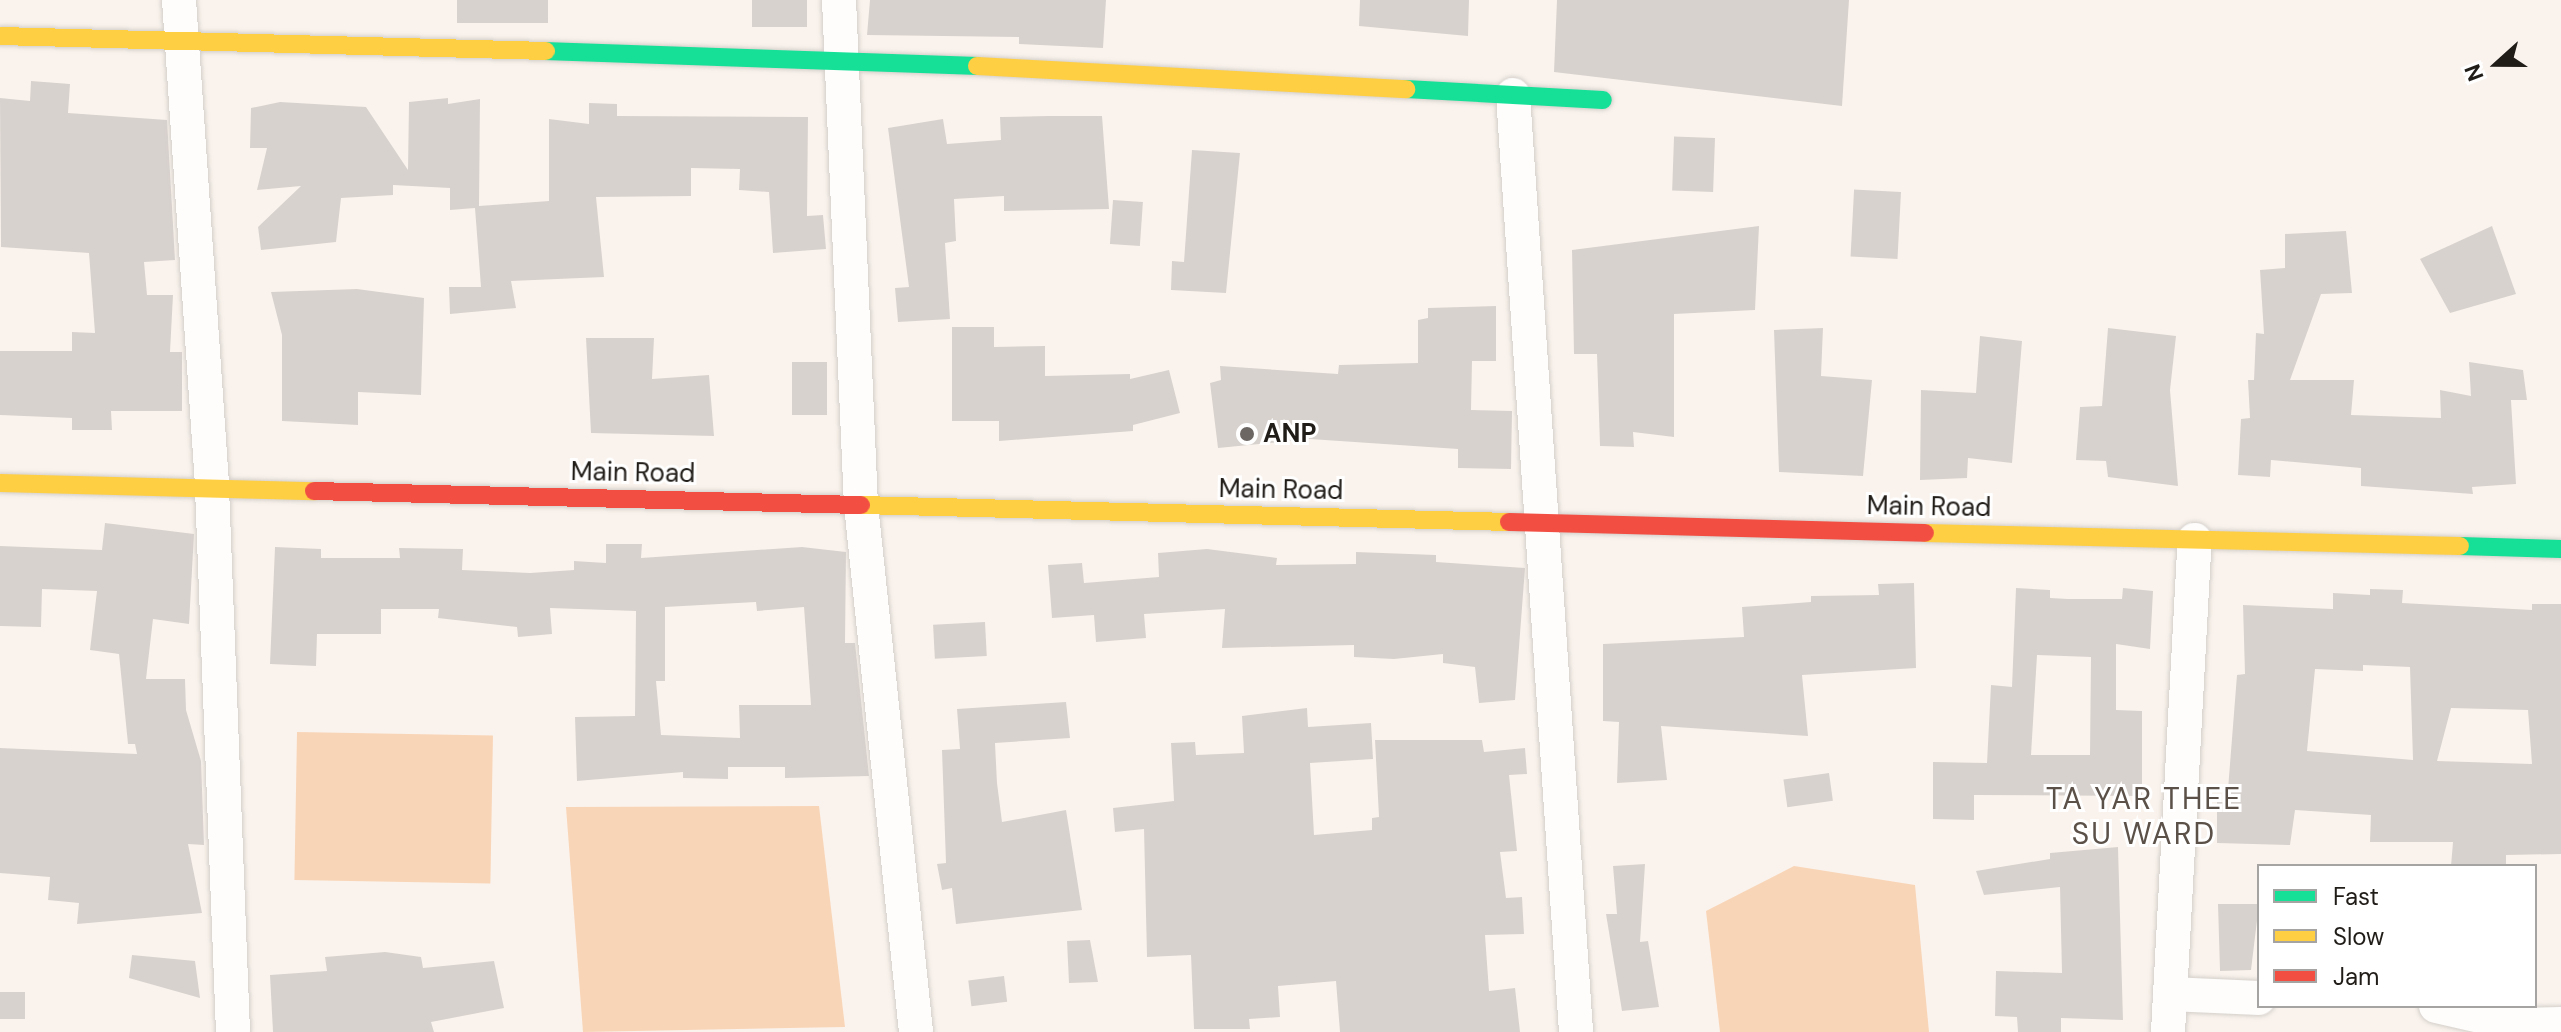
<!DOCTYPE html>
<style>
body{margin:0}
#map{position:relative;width:2561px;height:1032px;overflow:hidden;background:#faf3ed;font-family:"DM Sans",sans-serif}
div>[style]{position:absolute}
.water>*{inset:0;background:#f9d5b7;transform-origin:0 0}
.building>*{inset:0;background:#d8d2ce;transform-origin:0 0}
.roads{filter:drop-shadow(0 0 2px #d4cfca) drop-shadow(0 0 2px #d4cfca)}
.street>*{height:34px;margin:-17px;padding:0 17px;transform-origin:17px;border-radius:17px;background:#fefdfc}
.fast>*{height:18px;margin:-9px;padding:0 9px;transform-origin:9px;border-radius:9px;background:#16e098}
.slow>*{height:18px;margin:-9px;padding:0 9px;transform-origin:9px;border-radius:9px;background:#ffcf43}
.jam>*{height:18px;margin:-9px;padding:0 9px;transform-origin:9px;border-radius:9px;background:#f24e42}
.dots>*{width:22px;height:22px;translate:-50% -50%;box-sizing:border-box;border:4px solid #fff;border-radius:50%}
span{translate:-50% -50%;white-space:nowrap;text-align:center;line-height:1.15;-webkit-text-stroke:6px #fff;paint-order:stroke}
.poi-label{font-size:26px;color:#201c18;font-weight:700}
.left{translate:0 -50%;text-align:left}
.street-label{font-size:26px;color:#201c18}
.quarter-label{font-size:30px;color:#5c5149;letter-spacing:2px}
.legend{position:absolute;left:2257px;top:864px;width:280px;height:144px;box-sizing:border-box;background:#fff;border:2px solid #a6a4a3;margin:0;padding:10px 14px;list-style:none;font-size:24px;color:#201c18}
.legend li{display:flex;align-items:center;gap:16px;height:40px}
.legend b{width:40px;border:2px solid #a6a4a3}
.north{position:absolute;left:2457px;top:24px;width:80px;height:80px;-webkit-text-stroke:6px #fff;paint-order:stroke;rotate:249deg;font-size:22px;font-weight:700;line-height:32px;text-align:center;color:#201c18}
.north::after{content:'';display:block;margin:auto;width:28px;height:36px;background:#201c18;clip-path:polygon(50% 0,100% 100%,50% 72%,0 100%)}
</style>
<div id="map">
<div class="water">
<div style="left:297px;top:732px;width:196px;height:148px;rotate:1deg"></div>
<div style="clip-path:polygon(819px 806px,845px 1027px,583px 1032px,566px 807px)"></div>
<div style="clip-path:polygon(1794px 866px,1915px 885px,1929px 1032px,1720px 1032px,1706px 911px)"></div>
</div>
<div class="building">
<div style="left:457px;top:0;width:91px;height:23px"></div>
<div style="left:752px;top:0;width:55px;height:27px"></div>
<div style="clip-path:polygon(870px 0,1106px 0,1103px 48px,1019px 44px,1019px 37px,867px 35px)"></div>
<div style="clip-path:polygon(1360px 0,1469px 0,1468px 36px,1359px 26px)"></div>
<div style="clip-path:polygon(1557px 0,1849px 0,1842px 106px,1554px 72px)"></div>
<div style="clip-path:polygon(31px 81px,70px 84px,68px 113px,167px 120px,175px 260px,144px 262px,147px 295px,173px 295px,170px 352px,182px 352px,182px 411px,111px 411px,112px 430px,72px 430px,72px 418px,0 415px,0 351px,72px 351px,72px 332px,95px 333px,89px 253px,1px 247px,0 98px,30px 101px)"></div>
<div style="clip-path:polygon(448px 98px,448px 104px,480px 99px,479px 206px,549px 201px,549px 119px,589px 124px,589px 103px,617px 104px,617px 116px,808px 117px,807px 216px,823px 215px,826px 249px,773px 253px,769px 192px,739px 190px,740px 169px,691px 168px,691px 196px,596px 197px,604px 277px,511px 281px,516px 308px,450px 314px,449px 287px,481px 287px,475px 208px,450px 210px,450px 188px,393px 185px,393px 195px,341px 198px,336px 242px,261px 250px,258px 227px,301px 186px,257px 190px,267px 148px,250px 148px,251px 108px,280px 102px,366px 107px,408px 170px,409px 102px)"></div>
<div style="clip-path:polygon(1048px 116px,1102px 116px,1109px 209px,1004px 211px,1004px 196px,954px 199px,956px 241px,945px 243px,950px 319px,898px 322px,895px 288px,909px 287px,888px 128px,943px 119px,947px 144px,1001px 140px,1000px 117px)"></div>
<div style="left:1715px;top:138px;width:54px;height:41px;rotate:92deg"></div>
<div style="clip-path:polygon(1192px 150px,1240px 153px,1226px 293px,1171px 290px,1172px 261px,1184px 262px)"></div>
<div style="left:1901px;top:192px;width:67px;height:47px;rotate:93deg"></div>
<div style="left:1113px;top:200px;width:30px;height:44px;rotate:4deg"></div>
<div style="clip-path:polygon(1759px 226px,1755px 310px,1674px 314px,1674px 437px,1633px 432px,1634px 447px,1600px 446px,1597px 354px,1574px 354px,1572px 250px)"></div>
<div style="clip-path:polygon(2492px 226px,2516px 294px,2450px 313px,2420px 259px)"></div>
<div style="clip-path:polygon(2346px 231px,2352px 293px,2321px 294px,2290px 380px,2354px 380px,2351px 415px,2441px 418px,2440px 390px,2471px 396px,2469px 362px,2523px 370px,2527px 400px,2511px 400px,2516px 484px,2472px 487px,2473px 494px,2361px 486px,2361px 468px,2271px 460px,2270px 477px,2238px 475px,2241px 419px,2250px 418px,2248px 380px,2254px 380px,2256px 333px,2264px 334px,2260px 270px,2285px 268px,2285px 234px)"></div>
<div style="clip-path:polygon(357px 289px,424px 298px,421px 395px,358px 392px,358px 425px,282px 421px,282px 335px,271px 292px)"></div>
<div style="clip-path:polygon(1496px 306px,1496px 361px,1472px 361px,1471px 410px,1512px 411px,1511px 469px,1458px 468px,1458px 449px,1310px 439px,1218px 448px,1210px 383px,1221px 380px,1220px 366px,1338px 374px,1339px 365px,1418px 363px,1418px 320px,1428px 318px,1428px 308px)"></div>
<div style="clip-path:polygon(952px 327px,994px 327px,994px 347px,1045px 346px,1045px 376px,1130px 374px,1130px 379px,1169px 370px,1180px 413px,1133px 425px,1133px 431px,999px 441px,999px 421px,952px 421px)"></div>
<div style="clip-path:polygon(1823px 328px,1821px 376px,1872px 380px,1863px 476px,1779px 472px,1774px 330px)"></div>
<div style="clip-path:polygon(2108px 328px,2176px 336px,2170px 390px,2178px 486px,2108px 477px,2106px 461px,2076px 460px,2080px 407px,2102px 406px)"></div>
<div style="clip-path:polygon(1980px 336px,2022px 341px,2012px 463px,1968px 458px,1967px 478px,1920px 480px,1921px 390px,1976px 393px)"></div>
<div style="clip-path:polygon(586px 338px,654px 338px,652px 379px,709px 375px,714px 436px,591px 433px)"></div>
<div style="left:792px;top:362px;width:35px;height:53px"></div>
<div style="clip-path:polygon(105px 523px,194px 534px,189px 624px,153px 619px,146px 679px,185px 679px,186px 710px,201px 761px,204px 845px,188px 844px,202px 913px,77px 924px,79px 903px,48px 900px,50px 877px,0 873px,0 748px,137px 754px,135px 744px,128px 744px,119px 654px,90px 650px,97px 591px,42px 589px,41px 627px,0 626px,0 546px,102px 550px)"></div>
<div style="clip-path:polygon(evenodd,606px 544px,642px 544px,641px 558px,802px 547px,846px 552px,845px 643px,855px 643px,869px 776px,785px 778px,785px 767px,728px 767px,728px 779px,683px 778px,683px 772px,577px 781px,575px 717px,635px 716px,636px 611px,550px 608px,552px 634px,518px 637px,517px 627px,438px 618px,439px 609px,381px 609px,381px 634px,317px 634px,316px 666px,270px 664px,275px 547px,321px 549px,321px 558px,400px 558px,399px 548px,463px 549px,462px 570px,530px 573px,574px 570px,574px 561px,606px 563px,606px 544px,756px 602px,757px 611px,804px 607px,811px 705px,739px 705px,740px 738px,661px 735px,656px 681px,665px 681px,665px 607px,756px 602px)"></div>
<div style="clip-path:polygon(1207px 549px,1277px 558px,1276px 565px,1356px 564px,1356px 552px,1436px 555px,1436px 562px,1525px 568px,1515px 700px,1479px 703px,1475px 667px,1443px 663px,1443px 654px,1394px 659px,1354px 657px,1354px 645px,1222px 648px,1225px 609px,1144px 614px,1146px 638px,1096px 642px,1094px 615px,1052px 618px,1048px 565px,1082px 563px,1084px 583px,1159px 577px,1158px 553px)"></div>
<div style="clip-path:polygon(1914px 583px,1916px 668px,1802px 675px,1808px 736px,1661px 726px,1667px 780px,1617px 783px,1619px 722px,1603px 721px,1603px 644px,1744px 637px,1742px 607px,1811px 602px,1811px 596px,1879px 595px,1878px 584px)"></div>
<div style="clip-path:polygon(evenodd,2016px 588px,2050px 590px,2050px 598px,2068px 599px,2122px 599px,2123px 588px,2153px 591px,2150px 649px,2116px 644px,2116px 710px,2142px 711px,2142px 796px,1974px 795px,1974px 820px,1933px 819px,1933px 762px,1987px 763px,1991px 685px,2012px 687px,2016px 588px,2037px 655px,2091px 657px,2090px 755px,2031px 755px,2037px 655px)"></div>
<div style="clip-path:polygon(evenodd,2370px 589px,2403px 590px,2402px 603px,2532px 610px,2532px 604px,2561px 604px,2561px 854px,2506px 855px,2506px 866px,2451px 866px,2453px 842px,2370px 842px,2371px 815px,2295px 810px,2290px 845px,2217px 843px,2217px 802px,2227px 802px,2237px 675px,2245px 674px,2243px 605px,2333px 609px,2333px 593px,2370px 595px,2370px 589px,2363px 665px,2410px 667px,2413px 760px,2307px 751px,2315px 669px,2363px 671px,2363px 665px,2370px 589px,2451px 708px,2528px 710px,2532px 764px,2437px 761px,2451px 708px)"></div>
<div style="left:985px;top:622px;width:34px;height:52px;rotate:87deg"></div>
<div style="clip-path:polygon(1066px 702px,1070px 738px,995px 743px,997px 783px,1002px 822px,1066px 810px,1082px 910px,956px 924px,952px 888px,942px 890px,937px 864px,946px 863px,942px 750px,960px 749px,957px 709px)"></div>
<div style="clip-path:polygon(1307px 708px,1308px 727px,1371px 723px,1373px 759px,1310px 763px,1314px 835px,1372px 830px,1372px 818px,1379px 817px,1375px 740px,1482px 740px,1484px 752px,1525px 748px,1527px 774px,1509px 775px,1517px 851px,1500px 852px,1506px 898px,1522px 897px,1524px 934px,1485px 935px,1489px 991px,1515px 988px,1520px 1032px,1340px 1032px,1336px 981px,1278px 986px,1280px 1017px,1249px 1019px,1250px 1029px,1194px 1029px,1191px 955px,1147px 957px,1144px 829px,1115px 832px,1113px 808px,1174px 801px,1171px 743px,1195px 742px,1196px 755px,1244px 753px,1242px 716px)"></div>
<div style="left:1829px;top:773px;width:28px;height:46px;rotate:82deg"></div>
<div style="clip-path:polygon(2118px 847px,2123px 1020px,2061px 1018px,2061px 1032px,2018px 1032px,2017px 1017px,1995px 1016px,1996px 971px,2062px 973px,2060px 887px,1984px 895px,1976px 871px,2050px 859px,2050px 853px)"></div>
<div style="clip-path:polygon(1645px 864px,1640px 942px,1648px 941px,1659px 1007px,1622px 1011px,1606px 914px,1617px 914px,1613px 866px)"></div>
<div style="clip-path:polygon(2218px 904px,2259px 904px,2251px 970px,2220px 971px)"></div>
<div style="clip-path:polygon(1090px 940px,1098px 982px,1069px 983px,1067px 941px)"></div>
<div style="clip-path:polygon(385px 952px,421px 957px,423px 968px,494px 961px,504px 1008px,431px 1022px,434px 1032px,273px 1032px,270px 975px,327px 971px,325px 957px)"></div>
<div style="clip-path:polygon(132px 955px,195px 961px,200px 998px,129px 978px)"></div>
<div style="left:1004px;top:976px;width:26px;height:36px;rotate:83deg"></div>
<div style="left:0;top:992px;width:25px;height:27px"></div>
</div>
<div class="roads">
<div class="street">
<div style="left:179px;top:0;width:489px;rotate:86.1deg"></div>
<div style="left:212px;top:488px;width:544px;rotate:87.79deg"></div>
<div style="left:839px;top:0;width:505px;rotate:87.51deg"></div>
<div style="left:861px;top:505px;width:530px;rotate:84.04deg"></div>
<div style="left:1513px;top:95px;width:939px;rotate:86.15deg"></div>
<div style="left:2170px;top:994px;width:89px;rotate:2.6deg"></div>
<div style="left:2436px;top:1006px;width:85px;rotate:12.9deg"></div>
<div style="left:2519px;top:1025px;width:42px;rotate:-1.4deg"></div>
<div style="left:2168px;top:1032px;width:493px;rotate:-86.9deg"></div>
</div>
<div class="fast">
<div style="left:546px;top:51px;width:431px;rotate:2deg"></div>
<div style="left:1406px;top:89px;width:197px;rotate:3.2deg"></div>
<div style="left:2460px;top:546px;width:101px;rotate:1.7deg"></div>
</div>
<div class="slow">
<div style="left:0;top:36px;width:546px;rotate:1.57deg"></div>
<div style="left:977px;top:66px;width:430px;rotate:3.1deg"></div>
<div style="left:0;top:483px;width:314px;rotate:1.5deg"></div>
<div style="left:861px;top:505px;width:648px;rotate:1.5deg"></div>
<div style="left:1925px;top:533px;width:535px;rotate:1.39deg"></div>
</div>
<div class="jam">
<div style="left:314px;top:491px;width:547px;rotate:1.47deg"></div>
<div style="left:1509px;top:522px;width:416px;rotate:1.5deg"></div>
</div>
</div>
<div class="dots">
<div style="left:1247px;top:434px;background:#6c6763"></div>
</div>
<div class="poi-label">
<span class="left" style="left:1263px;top:434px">ANP</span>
</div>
<div class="street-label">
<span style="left:633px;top:473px;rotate:1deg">Main Road</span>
<span style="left:1281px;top:490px;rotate:1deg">Main Road</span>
<span style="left:1929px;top:507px;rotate:1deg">Main Road</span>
</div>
<div class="quarter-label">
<span style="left:2144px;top:816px">TA YAR THEE<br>SU WARD</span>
</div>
<ul class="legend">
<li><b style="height:10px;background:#16e098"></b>Fast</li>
<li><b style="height:10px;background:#ffcf43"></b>Slow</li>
<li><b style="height:10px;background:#f24e42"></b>Jam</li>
</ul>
<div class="north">N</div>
</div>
